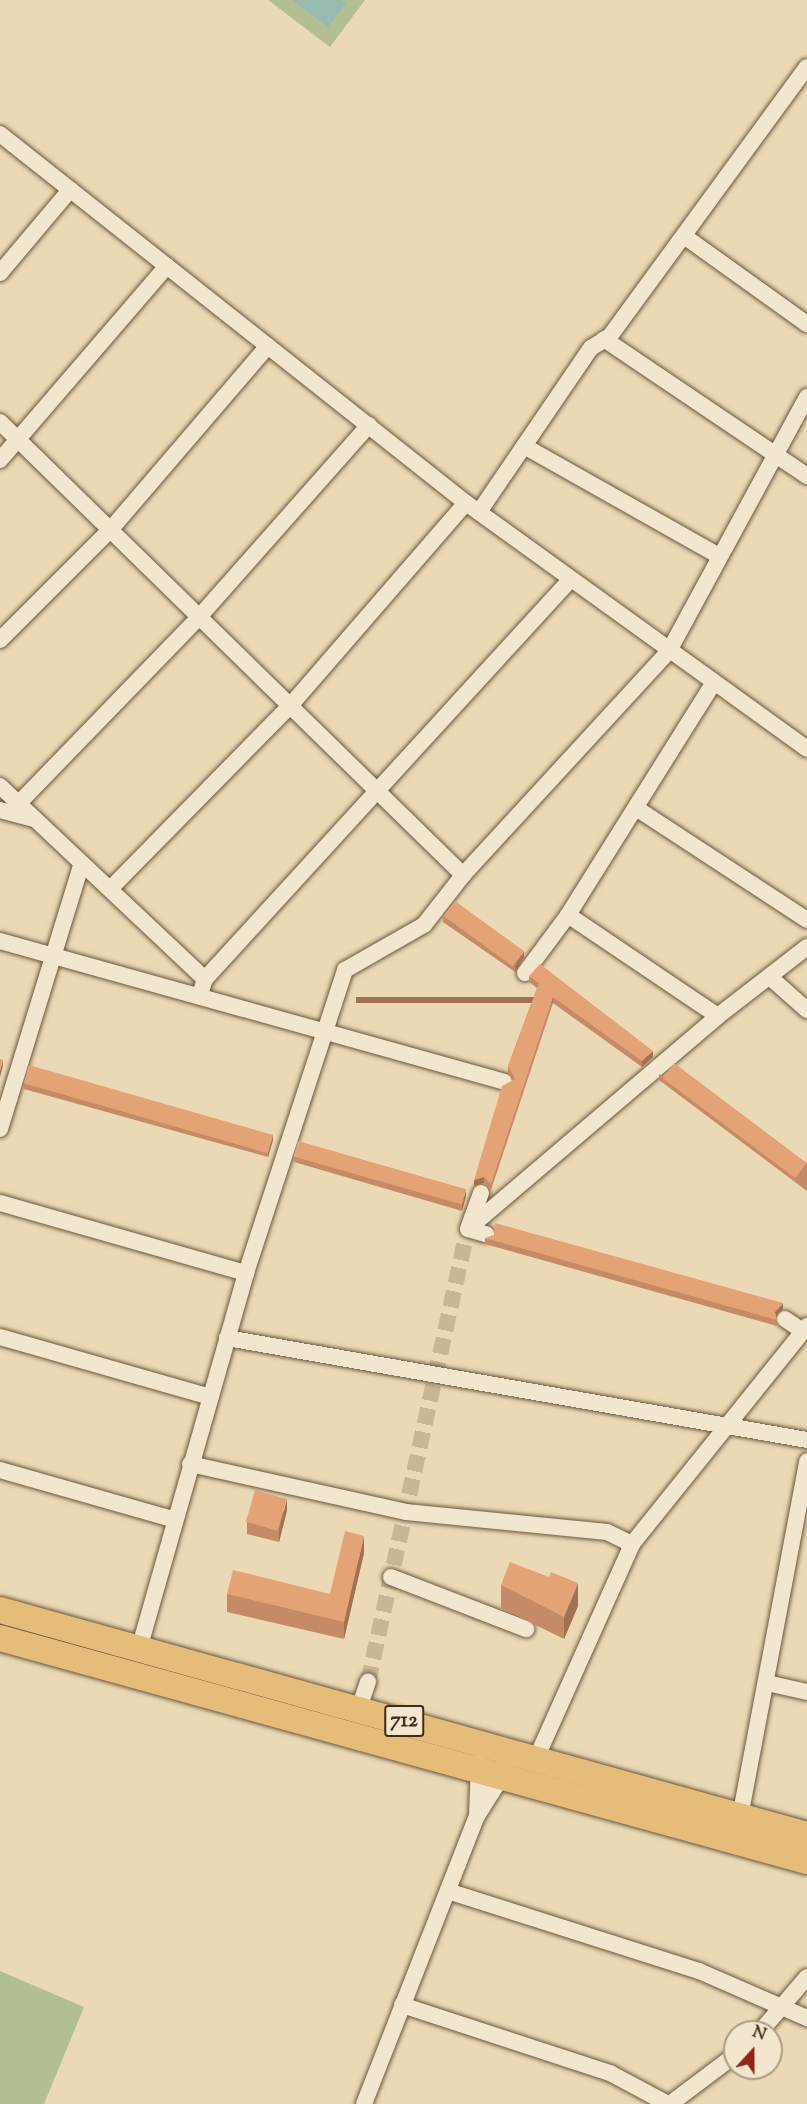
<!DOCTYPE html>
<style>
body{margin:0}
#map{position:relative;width:807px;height:2104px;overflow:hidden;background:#ebd9b5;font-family:"Sorts Mill Goudy",serif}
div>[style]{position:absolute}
.green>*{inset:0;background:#b2c091}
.water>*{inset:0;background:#98bab1}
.street-tunnel>*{height:16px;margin-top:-8px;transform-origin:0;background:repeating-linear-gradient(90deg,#c9b695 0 16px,transparent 0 24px)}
.roads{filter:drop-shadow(0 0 2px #6a563e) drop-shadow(0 0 2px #6a563e)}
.street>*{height:16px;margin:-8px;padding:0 8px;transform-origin:8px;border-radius:8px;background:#f2e6cf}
.primary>*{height:26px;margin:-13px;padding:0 13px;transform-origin:13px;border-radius:13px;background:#e6bc7a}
.wall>*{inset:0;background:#c48b66}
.shaded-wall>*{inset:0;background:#a07153;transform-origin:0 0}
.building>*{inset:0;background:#e4a277;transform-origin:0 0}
span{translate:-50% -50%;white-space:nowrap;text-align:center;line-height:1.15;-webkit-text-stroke:5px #f2e6cf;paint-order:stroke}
.shield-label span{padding:2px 4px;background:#f2e6cf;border:2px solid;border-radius:4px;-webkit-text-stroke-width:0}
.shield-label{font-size:21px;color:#3f2b17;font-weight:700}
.north{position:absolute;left:723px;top:2020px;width:60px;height:60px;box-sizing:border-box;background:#f2e6cf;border:2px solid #aa9b85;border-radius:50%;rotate:21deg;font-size:16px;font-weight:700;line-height:24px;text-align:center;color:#3f2b17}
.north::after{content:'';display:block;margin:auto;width:21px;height:27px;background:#8f2418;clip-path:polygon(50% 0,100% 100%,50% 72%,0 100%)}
</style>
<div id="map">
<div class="green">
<div style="clip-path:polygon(268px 0,365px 0,330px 47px)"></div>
<div style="clip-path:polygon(0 1971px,84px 2007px,44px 2104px,0 2104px)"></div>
</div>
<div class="water">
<div style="clip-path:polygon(292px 0,341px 0,346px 3px,328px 27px)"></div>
</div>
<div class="street-tunnel">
<div style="left:368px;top:1682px;width:453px;rotate:-77.6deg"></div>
</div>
<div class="roads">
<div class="street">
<div style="left:0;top:134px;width:594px;rotate:38.37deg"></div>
<div style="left:466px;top:503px;width:420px;rotate:35.8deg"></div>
<div style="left:684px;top:236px;width:151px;rotate:35.6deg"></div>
<div style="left:0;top:273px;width:109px;rotate:-49.9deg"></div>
<div style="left:604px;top:339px;width:245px;rotate:34deg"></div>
<div style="left:0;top:422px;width:648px;rotate:44.37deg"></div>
<div style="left:524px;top:446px;width:224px;rotate:29.4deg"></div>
<div style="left:0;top:460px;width:256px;rotate:-49.3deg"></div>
<div style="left:479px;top:512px;width:199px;rotate:-55.7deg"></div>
<div style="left:591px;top:348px;width:22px;rotate:-32deg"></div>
<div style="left:610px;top:336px;width:333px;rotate:-53.8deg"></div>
<div style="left:0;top:640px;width:157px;rotate:-45deg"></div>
<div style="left:111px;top:529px;width:241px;rotate:-49.4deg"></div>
<div style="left:0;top:786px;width:282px;rotate:43.3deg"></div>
<div style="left:19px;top:803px;width:260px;rotate:-45.9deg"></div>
<div style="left:200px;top:616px;width:255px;rotate:-48.5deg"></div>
<div style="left:636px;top:808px;width:204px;rotate:33.2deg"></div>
<div style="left:0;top:810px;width:34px;rotate:15deg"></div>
<div style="left:110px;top:889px;width:255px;rotate:-45.5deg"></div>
<div style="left:289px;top:707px;width:270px;rotate:-49.1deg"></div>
<div style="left:568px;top:915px;width:181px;rotate:34deg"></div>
<div style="left:0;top:941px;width:524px;rotate:15.6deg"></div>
<div style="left:525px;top:973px;width:72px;rotate:-53.4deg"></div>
<div style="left:568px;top:915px;width:271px;rotate:-57.9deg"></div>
<div style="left:772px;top:979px;width:47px;rotate:41.5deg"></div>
<div style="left:200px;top:995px;width:17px;rotate:-73deg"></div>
<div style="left:205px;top:979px;width:541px;rotate:-47.55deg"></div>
<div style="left:0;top:1129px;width:278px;rotate:-72.9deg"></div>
<div style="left:0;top:1203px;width:256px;rotate:15.9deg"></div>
<div style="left:469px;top:1226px;width:35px;rotate:-70deg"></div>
<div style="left:468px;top:1229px;width:328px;rotate:-40.4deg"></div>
<div style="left:718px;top:1016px;width:113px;rotate:-37.8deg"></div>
<div style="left:468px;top:1229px;width:19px;rotate:16deg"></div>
<div style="left:785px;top:1319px;width:22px;rotate:34deg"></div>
<div style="left:0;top:1337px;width:219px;rotate:15.9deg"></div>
<div style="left:227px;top:1338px;width:589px;rotate:9.97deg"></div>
<div style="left:190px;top:1464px;width:221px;rotate:12.5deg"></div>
<div style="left:406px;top:1512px;width:202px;rotate:5.7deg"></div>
<div style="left:607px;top:1532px;width:28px;rotate:26deg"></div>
<div style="left:0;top:1470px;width:179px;rotate:15.9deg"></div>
<div style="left:391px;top:1577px;width:145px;rotate:21.1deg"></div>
<div style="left:139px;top:1649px;width:391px;rotate:-74.1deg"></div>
<div style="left:246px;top:1273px;width:319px;rotate:-71.9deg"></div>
<div style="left:345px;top:970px;width:91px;rotate:-29.7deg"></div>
<div style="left:424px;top:925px;width:63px;rotate:-52deg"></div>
<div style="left:463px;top:875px;width:304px;rotate:-47.4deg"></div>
<div style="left:669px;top:651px;width:289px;rotate:-61.5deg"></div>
<div style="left:767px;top:1683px;width:41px;rotate:12.7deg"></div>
<div style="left:359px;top:1708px;width:28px;rotate:-71deg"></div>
<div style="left:536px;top:1759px;width:235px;rotate:-65.9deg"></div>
<div style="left:632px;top:1544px;width:280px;rotate:-51.2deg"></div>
<div style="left:477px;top:1815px;width:52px;rotate:-87.8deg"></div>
<div style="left:740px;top:1817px;width:362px;rotate:-79.3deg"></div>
<div style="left:451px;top:1892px;width:260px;rotate:17.7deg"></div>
<div style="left:699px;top:1971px;width:118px;rotate:23.5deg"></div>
<div style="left:402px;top:2005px;width:219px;rotate:18.1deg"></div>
<div style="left:610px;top:2073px;width:66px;rotate:28.1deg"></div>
<div style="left:760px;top:2032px;width:72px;rotate:-49.5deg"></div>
<div style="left:364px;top:2104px;width:309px;rotate:-68.6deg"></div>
<div style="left:477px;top:1816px;width:45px;rotate:-57.7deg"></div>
<div style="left:501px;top:1778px;width:27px;rotate:-73deg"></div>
<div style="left:670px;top:2104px;width:81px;rotate:-37deg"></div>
</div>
<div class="primary">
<div style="left:0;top:1610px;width:838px;rotate:15.58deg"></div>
<div style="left:0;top:1638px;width:837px;rotate:15.45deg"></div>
</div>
</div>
<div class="wall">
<div style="clip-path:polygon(443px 916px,524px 957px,515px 972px,443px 922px)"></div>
<div style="clip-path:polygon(529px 976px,653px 1057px,642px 1067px,553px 1003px,491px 1190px,484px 1183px,474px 1186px,512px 1081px,508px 1072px,508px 1066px,537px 988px,529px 982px)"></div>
<div style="clip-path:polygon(659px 1074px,807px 1163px,807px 1191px,659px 1080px)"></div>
<div style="clip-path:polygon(24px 1083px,273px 1140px,268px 1157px,24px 1089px)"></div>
<div style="clip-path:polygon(294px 1156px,466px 1196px,462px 1211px,294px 1162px)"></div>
<div style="clip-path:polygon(485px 1238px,783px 1309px,776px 1316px,777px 1320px,777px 1326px,485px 1244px)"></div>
<div style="clip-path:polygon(287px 1510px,279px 1542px,247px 1534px,247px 1522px)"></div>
<div style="clip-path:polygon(364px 1553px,344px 1639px,227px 1612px,227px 1594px,330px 1594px)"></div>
<div style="clip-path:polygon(501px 1585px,578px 1606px,564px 1639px,501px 1608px)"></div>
</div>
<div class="shaded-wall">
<div style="clip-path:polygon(524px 951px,524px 957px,515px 972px,515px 966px)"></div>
<div style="left:553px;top:997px;width:6px;height:197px;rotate:90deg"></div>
<div style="clip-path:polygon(653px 1051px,653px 1057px,642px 1067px,642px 1061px)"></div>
<div style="clip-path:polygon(3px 1060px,3px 1066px,0 1077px,0 1071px)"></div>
<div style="clip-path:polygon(273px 1134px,273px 1140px,268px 1157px,268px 1151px)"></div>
<div style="clip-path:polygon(484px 1177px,484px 1183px,474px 1186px,474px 1180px)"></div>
<div style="clip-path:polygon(466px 1190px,466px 1196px,462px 1211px,462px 1205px)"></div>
<div style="clip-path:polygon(783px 1303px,783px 1309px,775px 1318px,775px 1312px)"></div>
<div style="clip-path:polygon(287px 1499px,287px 1510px,279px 1542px,279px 1530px)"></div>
<div style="clip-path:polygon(364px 1536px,364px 1553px,344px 1639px,344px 1622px)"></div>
<div style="clip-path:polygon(578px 1583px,578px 1606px,564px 1639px,564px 1617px)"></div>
</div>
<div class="building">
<div style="left:455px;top:901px;width:85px;height:19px;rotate:36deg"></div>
<div style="clip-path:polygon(540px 964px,653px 1051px,642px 1061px,553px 997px,491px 1184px,484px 1177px,474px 1180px,502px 1086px,515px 1079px,508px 1066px,539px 983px,529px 976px)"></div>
<div style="clip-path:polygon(0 1059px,3px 1060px,0 1071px)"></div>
<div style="left:674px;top:1063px;width:166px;height:19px;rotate:37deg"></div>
<div style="left:29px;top:1065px;width:254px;height:19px;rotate:16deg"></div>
<div style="left:298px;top:1141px;width:175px;height:16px;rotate:16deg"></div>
<div style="clip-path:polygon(495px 1223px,783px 1303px,775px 1312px,777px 1320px,485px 1238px,494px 1235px)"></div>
<div style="left:255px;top:1490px;width:33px;height:33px;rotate:16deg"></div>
<div style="clip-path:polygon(345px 1531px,364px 1536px,344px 1622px,227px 1594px,233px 1570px,330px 1594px)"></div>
<div style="clip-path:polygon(510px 1562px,549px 1577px,551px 1572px,578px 1583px,564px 1617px,501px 1585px)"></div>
</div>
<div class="shield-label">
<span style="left:404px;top:1721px">712</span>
</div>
<div class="north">N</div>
</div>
